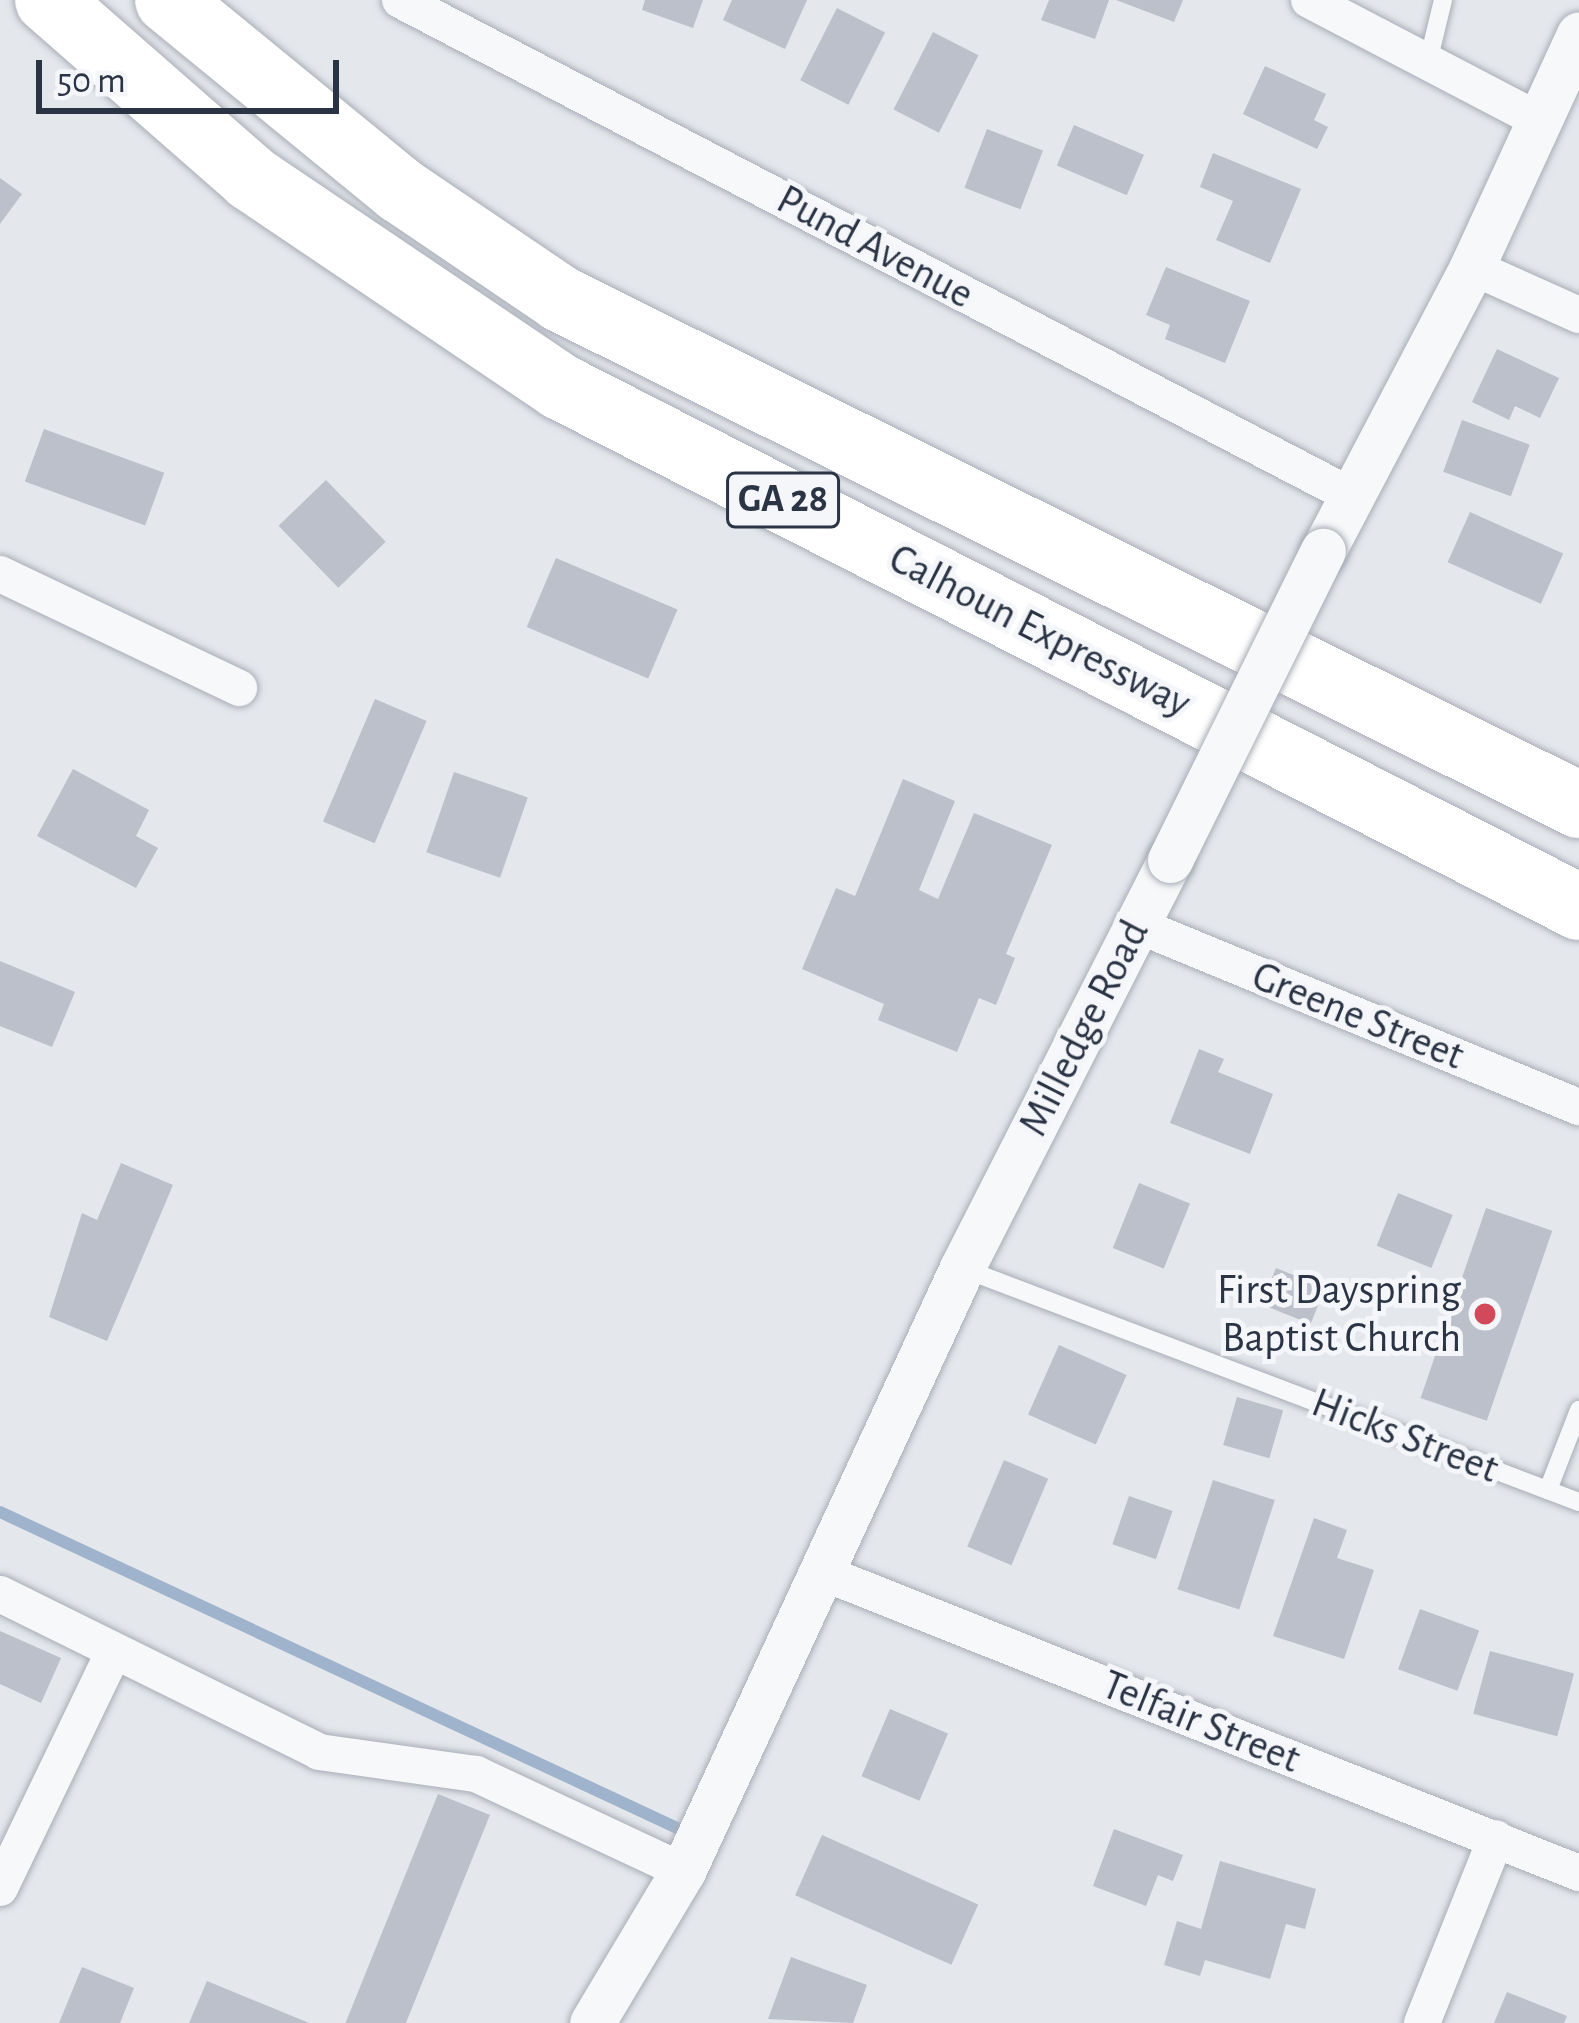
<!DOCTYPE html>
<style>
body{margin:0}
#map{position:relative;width:1579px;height:2023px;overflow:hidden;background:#e4e7ec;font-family:"Alegreya Sans",sans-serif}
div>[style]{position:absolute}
.stream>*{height:12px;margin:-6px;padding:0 6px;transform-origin:6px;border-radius:6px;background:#9fb4cc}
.building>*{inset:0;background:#bbc0ca;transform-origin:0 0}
.roads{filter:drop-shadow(0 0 3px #a9aeb7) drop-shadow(0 0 3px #a9aeb7)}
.service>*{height:18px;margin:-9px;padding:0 9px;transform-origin:9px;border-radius:9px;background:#f7f8fa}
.minor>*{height:36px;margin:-18px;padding:0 18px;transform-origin:18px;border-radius:18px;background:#f7f8fa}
.tertiary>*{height:45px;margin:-22.5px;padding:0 22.5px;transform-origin:22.5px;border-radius:22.5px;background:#f7f8fa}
.motorway>*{height:66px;margin:-33px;padding:0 33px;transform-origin:33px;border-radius:33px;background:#fff}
.bridges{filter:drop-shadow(0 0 3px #a9aeb7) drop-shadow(0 0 3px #a9aeb7)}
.tertiary-bridge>*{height:45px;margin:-22.5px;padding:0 22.5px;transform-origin:22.5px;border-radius:22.5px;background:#f7f8fa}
.dots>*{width:33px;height:33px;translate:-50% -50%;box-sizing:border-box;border:6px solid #f4f6f9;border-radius:50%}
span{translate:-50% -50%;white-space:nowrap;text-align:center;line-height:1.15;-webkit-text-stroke:10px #f4f6f9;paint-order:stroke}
.shield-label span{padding:3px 9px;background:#f4f6f9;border:3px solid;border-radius:9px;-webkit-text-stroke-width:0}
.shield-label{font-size:39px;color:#2b3445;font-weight:700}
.street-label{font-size:42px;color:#2b3445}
.poi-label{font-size:42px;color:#2b3445}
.right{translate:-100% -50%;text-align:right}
.scale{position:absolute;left:36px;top:60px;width:303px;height:54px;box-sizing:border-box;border:6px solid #2b3445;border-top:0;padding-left:15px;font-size:36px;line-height:42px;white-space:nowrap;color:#2b3445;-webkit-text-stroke:9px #f4f6f9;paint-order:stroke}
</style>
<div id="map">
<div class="stream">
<div style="left:0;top:1512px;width:764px;rotate:25.02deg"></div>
</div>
<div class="building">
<div style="clip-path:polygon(645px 0,703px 0,693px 28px,642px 10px)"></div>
<div style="clip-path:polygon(732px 0,807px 0,785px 49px,723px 20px)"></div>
<div style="clip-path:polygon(1049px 0,1109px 0,1095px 39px,1041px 20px)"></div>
<div style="clip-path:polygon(1116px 0,1183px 0,1174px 22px)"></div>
<div style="left:837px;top:8px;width:54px;height:81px;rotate:27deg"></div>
<div style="left:933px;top:32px;width:51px;height:87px;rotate:27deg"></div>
<div style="clip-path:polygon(1265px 66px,1326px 94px,1314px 120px,1328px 127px,1317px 149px,1243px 114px)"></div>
<div style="left:1074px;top:125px;width:76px;height:44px;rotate:23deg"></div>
<div style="left:987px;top:129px;width:60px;height:63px;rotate:21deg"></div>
<div style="clip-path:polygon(1213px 153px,1301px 189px,1270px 263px,1216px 240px,1233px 201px,1200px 187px)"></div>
<div style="clip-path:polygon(0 178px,22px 194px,0 224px)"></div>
<div style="clip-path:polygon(1166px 267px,1250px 301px,1225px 363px,1165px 339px,1170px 325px,1146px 315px)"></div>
<div style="clip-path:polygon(1497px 349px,1559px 378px,1540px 418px,1515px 406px,1509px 420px,1472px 402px)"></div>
<div style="left:1462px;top:420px;width:72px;height:55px;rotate:20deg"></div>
<div style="left:44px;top:429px;width:128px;height:56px;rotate:20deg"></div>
<div style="left:326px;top:480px;width:86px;height:66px;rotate:46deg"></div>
<div style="left:1470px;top:512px;width:102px;height:55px;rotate:24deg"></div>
<div style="left:556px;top:558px;width:132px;height:75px;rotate:23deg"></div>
<div style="left:375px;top:699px;width:56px;height:133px;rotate:23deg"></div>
<div style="clip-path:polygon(73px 769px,149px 810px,136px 836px,158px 848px,136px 888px,37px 836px)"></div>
<div style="left:454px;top:772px;width:78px;height:85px;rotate:19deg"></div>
<div style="clip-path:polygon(903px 779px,955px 801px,919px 890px,938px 899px,974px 813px,1052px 845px,1006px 954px,1015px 958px,996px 1005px,979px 998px,957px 1052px,878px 1020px,884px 1004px,802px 969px,836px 888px,855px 896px)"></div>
<div style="clip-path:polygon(0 961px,75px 992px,52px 1047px,0 1026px)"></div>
<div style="clip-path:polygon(1199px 1049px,1224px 1059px,1218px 1072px,1273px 1094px,1250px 1154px,1170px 1123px)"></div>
<div style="clip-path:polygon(121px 1163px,173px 1185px,107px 1341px,49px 1317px,82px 1213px,97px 1220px)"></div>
<div style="left:1139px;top:1183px;width:55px;height:70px;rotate:22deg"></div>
<div style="left:1398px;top:1193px;width:59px;height:57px;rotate:22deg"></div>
<div style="left:1486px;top:1208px;width:70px;height:201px;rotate:19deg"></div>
<div style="left:1276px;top:1268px;width:53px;height:39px;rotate:22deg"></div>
<div style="left:1059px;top:1345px;width:74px;height:76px;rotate:24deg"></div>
<div style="left:1237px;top:1397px;width:48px;height:50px;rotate:16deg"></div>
<div style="left:1004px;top:1460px;width:48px;height:94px;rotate:23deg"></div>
<div style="left:1213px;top:1480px;width:65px;height:115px;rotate:18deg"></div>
<div style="left:1129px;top:1496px;width:46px;height:51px;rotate:19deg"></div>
<div style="clip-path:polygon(1314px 1518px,1347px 1530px,1337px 1558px,1374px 1570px,1344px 1659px,1273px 1636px)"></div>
<div style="left:1420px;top:1609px;width:63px;height:64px;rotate:20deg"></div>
<div style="clip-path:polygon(0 1631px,61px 1658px,41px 1703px,0 1684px)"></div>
<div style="left:1490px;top:1651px;width:87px;height:65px;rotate:15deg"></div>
<div style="left:890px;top:1709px;width:63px;height:73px;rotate:23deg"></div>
<div style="left:438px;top:1794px;width:56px;height:247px;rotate:22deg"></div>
<div style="clip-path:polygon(1114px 1829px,1183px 1855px,1173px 1881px,1158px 1875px,1146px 1906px,1093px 1886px)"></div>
<div style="left:822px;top:1835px;width:171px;height:66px;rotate:24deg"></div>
<div style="clip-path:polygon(1220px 1861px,1316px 1889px,1305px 1929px,1286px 1924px,1270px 1979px,1205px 1960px,1200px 1976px,1164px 1965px,1177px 1921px,1201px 1929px)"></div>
<div style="clip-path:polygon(791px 1957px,867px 1985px,853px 2023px,768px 2019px)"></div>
<div style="clip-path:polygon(82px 1967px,134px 1988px,120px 2023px,59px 2023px)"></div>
<div style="clip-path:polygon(207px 1981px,309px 2023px,189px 2023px)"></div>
<div style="clip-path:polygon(1507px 1992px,1567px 2016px,1564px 2023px,1494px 2023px)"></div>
</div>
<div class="roads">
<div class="service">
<div style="left:1428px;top:62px;width:64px;rotate:-76.4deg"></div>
<div style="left:962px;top:1268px;width:660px;rotate:20.77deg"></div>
<div style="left:1548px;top:1490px;width:86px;rotate:-68.8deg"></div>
</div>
<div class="minor">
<div style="left:400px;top:0;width:1071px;rotate:27.52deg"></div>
<div style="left:1309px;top:0;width:255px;rotate:27.6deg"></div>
<div style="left:1472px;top:267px;width:117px;rotate:24.2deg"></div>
<div style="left:0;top:574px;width:265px;rotate:25.5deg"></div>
<div style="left:1137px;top:925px;width:478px;rotate:22.4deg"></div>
<div style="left:821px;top:1572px;width:816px;rotate:21.66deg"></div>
<div style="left:0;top:1594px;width:356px;rotate:26.3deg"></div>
<div style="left:319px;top:1752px;width:159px;rotate:8deg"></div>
<div style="left:476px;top:1774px;width:229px;rotate:25.1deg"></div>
<div style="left:0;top:1888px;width:263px;rotate:-64.3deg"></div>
<div style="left:1422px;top:2023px;width:199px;rotate:-68.2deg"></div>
</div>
<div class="tertiary">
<div style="left:1323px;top:551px;width:321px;rotate:-62.3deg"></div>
<div style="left:1472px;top:267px;width:256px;rotate:-65.3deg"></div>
<div style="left:592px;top:2023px;width:177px;rotate:-59.1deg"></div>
<div style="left:683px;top:1871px;width:664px;rotate:-65.17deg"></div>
<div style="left:962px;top:1268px;width:458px;rotate:-63deg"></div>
</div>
<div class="motorway">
<div style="left:48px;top:0;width:270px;rotate:41.2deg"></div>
<div style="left:251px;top:178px;width:374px;rotate:34deg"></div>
<div style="left:561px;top:387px;width:1143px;rotate:27.06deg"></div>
<div style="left:168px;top:0;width:300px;rotate:39.3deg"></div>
<div style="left:400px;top:190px;width:194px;rotate:34.1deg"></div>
<div style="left:561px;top:299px;width:1137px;rotate:26.43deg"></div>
</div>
</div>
<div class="bridges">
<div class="tertiary-bridge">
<div style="left:1170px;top:860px;width:345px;rotate:-63.7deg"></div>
</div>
</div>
<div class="dots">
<div style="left:1485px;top:1314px;background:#d1495b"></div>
</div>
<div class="shield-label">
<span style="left:783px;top:500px">GA 28</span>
</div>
<div class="street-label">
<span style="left:875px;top:247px;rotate:28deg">Pund Avenue</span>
<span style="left:1040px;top:631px;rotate:27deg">Calhoun Expressway</span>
<span style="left:1358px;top:1016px;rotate:22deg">Greene Street</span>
<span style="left:1084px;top:1028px;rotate:-63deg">Milledge Road</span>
<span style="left:1405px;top:1436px;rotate:21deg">Hicks Street</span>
<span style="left:1201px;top:1722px;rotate:22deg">Telfair Street</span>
</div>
<div class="poi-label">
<span class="right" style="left:1461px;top:1314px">First Dayspring<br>Baptist Church</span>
</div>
<div class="scale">50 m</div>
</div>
